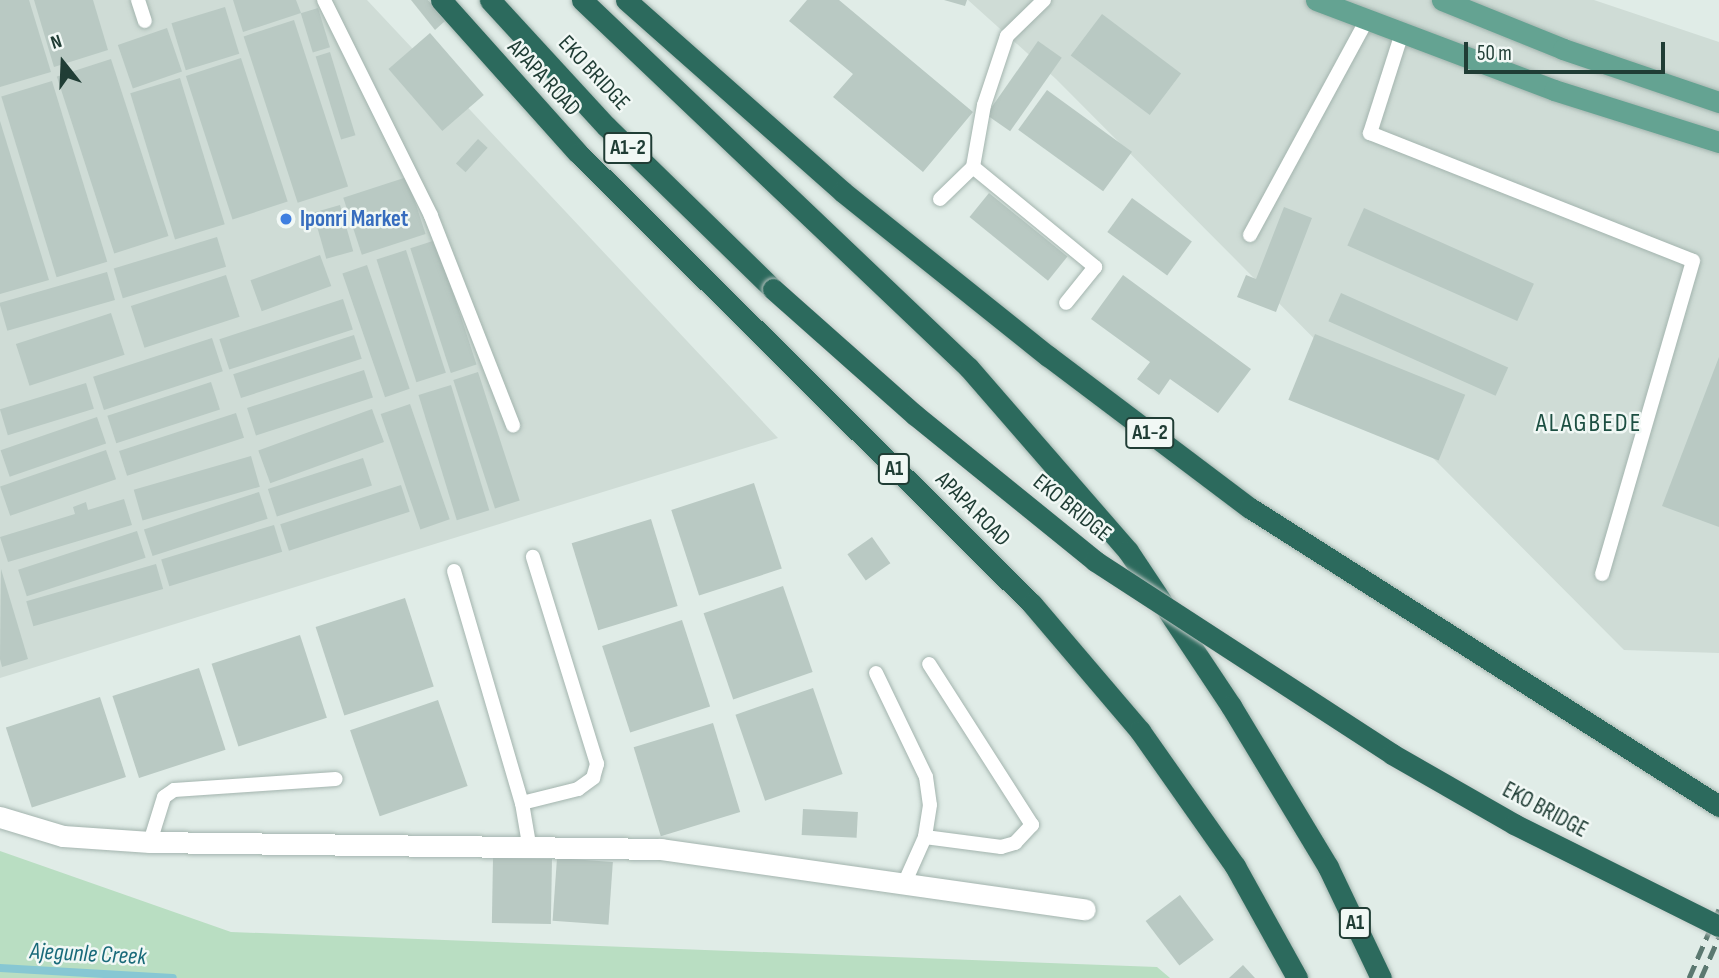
<!DOCTYPE html>
<style>
body{margin:0}
#map{position:relative;width:1719px;height:978px;overflow:hidden;background:#e0ece7;font-family:"Sofia Sans Condensed",sans-serif}
div>[style]{position:absolute}
.built>*{inset:0;background:#cfdcd6}
.green>*{inset:0;background:#b9dec2}
.stream>*{height:8px;margin:-4px;padding:0 4px;transform-origin:4px;border-radius:4px;background:#87c7d3}
.building>*{inset:0;background:#b9c9c3;transform-origin:0 0}
.roads{filter:drop-shadow(0 0 2px #a3b4ae) drop-shadow(0 0 2px #a3b4ae)}
.lane>*{height:14px;margin:-7px;padding:0 7px;transform-origin:7px;border-radius:7px;background:#fff}
.street>*{height:21px;margin:-10.5px;padding:0 10.5px;transform-origin:10.5px;border-radius:10.5px;background:#fff}
.primary>*{height:21px;margin:-10.5px;padding:0 10.5px;transform-origin:10.5px;border-radius:10.5px;background:#64a392}
.highway>*{height:21px;margin:-10.5px;padding:0 10.5px;transform-origin:10.5px;border-radius:10.5px;background:#2c6a5d}
.rail>*{height:5px;margin-top:-2.5px;transform-origin:0;background:repeating-linear-gradient(90deg,#5b7870 0 14px,transparent 0 21px)}
.bridges{filter:drop-shadow(0 0 2px #c1c9c6) drop-shadow(0 0 2px #c1c9c6)}
.highway-bridge>*{height:21px;margin:-10.5px;padding:0 10.5px;transform-origin:10.5px;border-radius:10.5px;background:#2c6a5d}
.dots>*{width:19px;height:19px;translate:-50% -50%;box-sizing:border-box;border:4px solid #f1f8f5;border-radius:50%}
span{translate:-50% -50%;white-space:nowrap;text-align:center;line-height:1.15;-webkit-text-stroke:5px #f1f8f5;paint-order:stroke}
.shield-label span{padding:2px 5px;background:#f1f8f5;border:2px solid;border-radius:5px;-webkit-text-stroke-width:0}
.shield-label{font-size:21px;color:#203d35;font-weight:700}
.street-label{font-size:23px;color:#203d35}
.shop-label{font-size:23px;color:#366cbe;font-weight:700}
.left{translate:0 -50%;text-align:left}
.water-label{font-size:24px;color:#196a7a;font-style:italic}
.quarter-label{font-size:26px;color:#1c4f42;letter-spacing:2px}
.north{position:absolute;left:28px;top:28px;width:70px;height:70px;-webkit-text-stroke:5px #f1f8f5;paint-order:stroke;rotate:342deg;font-size:19px;font-weight:700;line-height:28px;text-align:center;color:#203d35}
.north::after{content:'';display:block;margin:auto;width:24px;height:32px;background:#203d35;clip-path:polygon(50% 0,100% 100%,50% 72%,0 100%)}
.scale{position:absolute;left:1464px;top:42px;width:201px;height:32px;box-sizing:border-box;border:4px solid #203d35;border-top:0;padding-left:9px;font-size:21px;line-height:24px;white-space:nowrap;color:#203d35;-webkit-text-stroke:5px #f1f8f5;paint-order:stroke}
</style>
<div id="map">
<div class="built">
<div style="clip-path:polygon(0 0,367px 0,778px 438px,0 678px)"></div>
<div style="clip-path:polygon(968px 0,1594px 0,1719px 42px,1719px 653px,1624px 650px,1056px 79px)"></div>
</div>
<div class="green">
<div style="clip-path:polygon(0 851px,231px 932px,1157px 967px,1170px 978px,0 978px)"></div>
</div>
<div class="stream">
<div style="left:0;top:968px;width:173px;rotate:3.3deg"></div>
</div>
<div class="building">
<div style="clip-path:polygon(0 0,29px 0,51px 72px,0 87px)"></div>
<div style="clip-path:polygon(34px 0,93px 0,108px 50px,54px 67px)"></div>
<div style="clip-path:polygon(233px 0,296px 0,301px 13px,243px 32px)"></div>
<div style="clip-path:polygon(411px 0,428px 0,445px 21px,435px 30px)"></div>
<div style="clip-path:polygon(807px 0,839px 0,973px 112px,923px 172px,833px 97px,853px 74px,789px 21px)"></div>
<div style="clip-path:polygon(944px 0,967px 0,965px 6px)"></div>
<div style="left:225px;top:7px;width:49px;height:56px;rotate:73deg"></div>
<div style="left:318px;top:8px;width:41px;height:18px;rotate:73deg"></div>
<div style="left:1102px;top:14px;width:99px;height:52px;rotate:37deg"></div>
<div style="left:294px;top:20px;width:175px;height:53px;rotate:72deg"></div>
<div style="left:167px;top:28px;width:46px;height:52px;rotate:71deg"></div>
<div style="left:430px;top:33px;width:82px;height:55px;rotate:49deg"></div>
<div style="left:1038px;top:41px;width:29px;height:90px;rotate:35deg"></div>
<div style="left:330px;top:52px;width:87px;height:15px;rotate:73deg"></div>
<div style="left:241px;top:58px;width:151px;height:58px;rotate:72deg"></div>
<div style="left:111px;top:59px;width:186px;height:57px;rotate:72deg"></div>
<div style="left:180px;top:78px;width:153px;height:52px;rotate:73deg"></div>
<div style="left:52px;top:81px;width:189px;height:53px;rotate:73deg"></div>
<div style="left:1047px;top:90px;width:105px;height:49px;rotate:36deg"></div>
<div style="clip-path:polygon(0 121px,49px 280px,0 294px)"></div>
<div style="left:478px;top:139px;width:13px;height:33px;rotate:42deg"></div>
<div style="left:407px;top:177px;width:60px;height:67px;rotate:72deg"></div>
<div style="left:989px;top:193px;width:101px;height:31px;rotate:39deg"></div>
<div style="left:1132px;top:198px;width:74px;height:42px;rotate:36deg"></div>
<div style="left:340px;top:205px;width:48px;height:28px;rotate:74deg"></div>
<div style="clip-path:polygon(1284px 207px,1312px 218px,1276px 312px,1237px 297px,1246px 275px,1256px 279px)"></div>
<div style="left:1364px;top:208px;width:186px;height:41px;rotate:24deg"></div>
<div style="left:217px;top:237px;width:31px;height:108px;rotate:73deg"></div>
<div style="left:436px;top:240px;width:131px;height:27px;rotate:72deg"></div>
<div style="left:406px;top:250px;width:129px;height:31px;rotate:72deg"></div>
<div style="left:320px;top:255px;width:33px;height:74px;rotate:70deg"></div>
<div style="left:367px;top:265px;width:131px;height:26px;rotate:71deg"></div>
<div style="left:107px;top:272px;width:29px;height:112px;rotate:74deg"></div>
<div style="left:226px;top:275px;width:44px;height:100px;rotate:72deg"></div>
<div style="clip-path:polygon(1123px 275px,1251px 369px,1218px 413px,1170px 379px,1159px 395px,1137px 379px,1150px 362px,1091px 319px)"></div>
<div style="left:1341px;top:293px;width:183px;height:31px;rotate:24deg"></div>
<div style="left:343px;top:299px;width:32px;height:130px;rotate:72deg"></div>
<div style="left:111px;top:313px;width:44px;height:100px;rotate:72deg"></div>
<div style="left:1315px;top:334px;width:162px;height:71px;rotate:22deg"></div>
<div style="left:354px;top:335px;width:25px;height:127px;rotate:72deg"></div>
<div style="left:212px;top:338px;width:35px;height:125px;rotate:72deg"></div>
<div style="clip-path:polygon(1719px 357px,1719px 527px,1662px 506px)"></div>
<div style="left:364px;top:370px;width:29px;height:123px;rotate:72deg"></div>
<div style="left:478px;top:372px;width:135px;height:26px;rotate:72deg"></div>
<div style="left:211px;top:382px;width:29px;height:109px;rotate:72deg"></div>
<div style="left:86px;top:383px;width:27px;height:90px;rotate:73deg"></div>
<div style="left:451px;top:385px;width:131px;height:34px;rotate:73deg"></div>
<div style="left:410px;top:404px;width:122px;height:31px;rotate:71deg"></div>
<div style="left:372px;top:409px;width:35px;height:121px;rotate:70deg"></div>
<div style="left:236px;top:413px;width:26px;height:123px;rotate:72deg"></div>
<div style="left:97px;top:417px;width:28px;height:102px;rotate:71deg"></div>
<div style="left:106px;top:450px;width:31px;height:112px;rotate:71deg"></div>
<div style="left:251px;top:456px;width:32px;height:122px;rotate:74deg"></div>
<div style="left:363px;top:458px;width:29px;height:100px;rotate:72deg"></div>
<div style="left:754px;top:483px;width:90px;height:87px;rotate:72deg"></div>
<div style="left:401px;top:485px;width:28px;height:127px;rotate:72deg"></div>
<div style="left:259px;top:492px;width:28px;height:121px;rotate:72deg"></div>
<div style="clip-path:polygon(124px 499px,132px 525px,8px 562px,0 537px,75px 514px,73px 507px,86px 502px,88px 510px)"></div>
<div style="left:651px;top:519px;width:91px;height:83px;rotate:73deg"></div>
<div style="left:274px;top:525px;width:28px;height:118px;rotate:73deg"></div>
<div style="left:137px;top:531px;width:28px;height:125px;rotate:72deg"></div>
<div style="left:872px;top:537px;width:32px;height:30px;rotate:55deg"></div>
<div style="left:156px;top:564px;width:26px;height:135px;rotate:74deg"></div>
<div style="clip-path:polygon(1px 569px,28px 659px,2px 667px,0 659px)"></div>
<div style="left:783px;top:586px;width:91px;height:84px;rotate:71deg"></div>
<div style="left:405px;top:598px;width:93px;height:94px;rotate:72deg"></div>
<div style="left:682px;top:620px;width:91px;height:84px;rotate:72deg"></div>
<div style="left:300px;top:635px;width:87px;height:93px;rotate:72deg"></div>
<div style="left:199px;top:668px;width:86px;height:91px;rotate:72deg"></div>
<div style="left:813px;top:688px;width:91px;height:82px;rotate:71deg"></div>
<div style="left:100px;top:697px;width:84px;height:99px;rotate:72deg"></div>
<div style="left:438px;top:700px;width:91px;height:93px;rotate:71deg"></div>
<div style="left:713px;top:723px;width:93px;height:83px;rotate:73deg"></div>
<div style="left:803px;top:809px;width:55px;height:26px;rotate:3deg"></div>
<div style="left:493px;top:858px;width:59px;height:65px;rotate:1deg"></div>
<div style="left:557px;top:858px;width:56px;height:63px;rotate:4deg"></div>
<div style="left:1180px;top:895px;width:56px;height:43px;rotate:53deg"></div>
<div style="clip-path:polygon(1243px 965px,1255px 978px,1229px 978px)"></div>
</div>
<div class="roads">
<div class="lane">
<div style="left:138px;top:0;width:22px;rotate:72deg"></div>
<div style="left:324px;top:0;width:241px;rotate:63.6deg"></div>
<div style="left:431px;top:216px;width:225px;rotate:68.6deg"></div>
<div style="left:1044px;top:0;width:52px;rotate:135.8deg"></div>
<div style="left:1007px;top:36px;width:73px;rotate:108.4deg"></div>
<div style="left:984px;top:105px;width:63px;rotate:100.1deg"></div>
<div style="left:973px;top:167px;width:158px;rotate:39.3deg"></div>
<div style="left:1095px;top:267px;width:46px;rotate:128.9deg"></div>
<div style="left:1401px;top:36px;width:102px;rotate:107.7deg"></div>
<div style="left:1370px;top:133px;width:347px;rotate:21.6deg"></div>
<div style="left:1693px;top:261px;width:326px;rotate:106.2deg"></div>
<div style="left:940px;top:199px;width:46px;rotate:-44.1deg"></div>
<div style="left:1250px;top:235px;width:243px;rotate:-61.5deg"></div>
<div style="left:454px;top:571px;width:242px;rotate:73.7deg"></div>
<div style="left:522px;top:803px;width:42px;rotate:80.3deg"></div>
<div style="left:876px;top:673px;width:115px;rotate:64.3deg"></div>
<div style="left:926px;top:777px;width:28px;rotate:82deg"></div>
<div style="left:930px;top:805px;width:32px;rotate:99deg"></div>
<div style="left:925px;top:837px;width:51px;rotate:114.1deg"></div>
<div style="left:522px;top:803px;width:58px;rotate:-14deg"></div>
<div style="left:578px;top:789px;width:19px;rotate:-36deg"></div>
<div style="left:593px;top:778px;width:15px;rotate:-74deg"></div>
<div style="left:597px;top:764px;width:217px;rotate:-107.2deg"></div>
<div style="left:925px;top:837px;width:77px;rotate:7.5deg"></div>
<div style="left:1001px;top:847px;width:15px;rotate:-16deg"></div>
<div style="left:1015px;top:843px;width:25px;rotate:-47deg"></div>
<div style="left:1032px;top:825px;width:191px;rotate:-122.6deg"></div>
<div style="left:150px;top:842px;width:47px;rotate:-72.7deg"></div>
<div style="left:164px;top:797px;width:12px;rotate:-35deg"></div>
<div style="left:174px;top:790px;width:162px;rotate:-3.9deg"></div>
</div>
<div class="street">
<div style="left:0;top:817px;width:66px;rotate:16.8deg"></div>
<div style="left:63px;top:836px;width:87px;rotate:3.9deg"></div>
<div style="left:150px;top:842px;width:511px;rotate:0.78deg"></div>
<div style="left:661px;top:849px;width:428px;rotate:8.1deg"></div>
</div>
<div class="primary">
<div style="left:1316px;top:0;width:254px;rotate:20.7deg"></div>
<div style="left:1554px;top:90px;width:173px;rotate:17.5deg"></div>
<div style="left:1442px;top:0;width:131px;rotate:22deg"></div>
<div style="left:1563px;top:49px;width:165px;rotate:18.8deg"></div>
</div>
<div class="highway">
<div style="left:441px;top:0;width:205px;rotate:48.2deg"></div>
<div style="left:578px;top:153px;width:640px;rotate:44.81deg"></div>
<div style="left:1032px;top:604px;width:167px;rotate:49.6deg"></div>
<div style="left:1140px;top:731px;width:165px;rotate:54.9deg"></div>
<div style="left:1235px;top:866px;width:128px;rotate:61deg"></div>
<div style="left:490px;top:0;width:171px;rotate:47.4deg"></div>
<div style="left:606px;top:126px;width:233px;rotate:44.3deg"></div>
<div style="left:582px;top:0;width:534px;rotate:43.56deg"></div>
<div style="left:969px;top:368px;width:242px;rotate:49deg"></div>
<div style="left:1128px;top:551px;width:186px;rotate:56.4deg"></div>
<div style="left:1231px;top:706px;width:188px;rotate:58.9deg"></div>
<div style="left:1328px;top:867px;width:123px;rotate:64.5deg"></div>
<div style="left:626px;top:0;width:290px;rotate:41.5deg"></div>
<div style="left:843px;top:192px;width:263px;rotate:38.7deg"></div>
<div style="left:1048px;top:356px;width:253px;rotate:37deg"></div>
<div style="left:1250px;top:508px;width:556px;rotate:32.43deg"></div>
</div>
</div>
<div class="rail">
<div style="left:1689px;top:978px;width:75px;rotate:-66.5deg"></div>
<div style="left:1701px;top:978px;width:45px;rotate:-66.3deg"></div>
</div>
<div class="bridges">
<div class="highway-bridge">
<div style="left:773px;top:289px;width:190px;rotate:41.6deg"></div>
<div style="left:915px;top:415px;width:232px;rotate:39deg"></div>
<div style="left:1095px;top:561px;width:354px;rotate:33deg"></div>
<div style="left:1392px;top:754px;width:141px;rotate:29.8deg"></div>
<div style="left:1514px;top:824px;width:229px;rotate:26.5deg"></div>
</div>
</div>
<div class="dots">
<div style="left:286px;top:219px;background:#3f7fe0"></div>
</div>
<div class="shield-label">
<span style="left:628px;top:148px">A1-2</span>
<span style="left:1150px;top:433px">A1-2</span>
<span style="left:894px;top:469px">A1</span>
<span style="left:1355px;top:923px">A1</span>
</div>
<div class="street-label">
<span style="left:594px;top:73px;rotate:47deg">EKO BRIDGE</span>
<span style="left:544px;top:78px;rotate:47deg">APAPA ROAD</span>
<span style="left:1072px;top:508px;rotate:39deg">EKO BRIDGE</span>
<span style="left:973px;top:509px;rotate:45deg">APAPA ROAD</span>
<span style="left:1545px;top:810px;rotate:28deg">EKO BRIDGE</span>
</div>
<div class="shop-label">
<span class="left" style="left:300px;top:219px">Iponri Market</span>
</div>
<div class="water-label">
<span style="left:88px;top:954px;rotate:3deg">Ajegunle Creek</span>
</div>
<div class="quarter-label">
<span style="left:1589px;top:424px">ALAGBEDE</span>
</div>
<div class="north">N</div>
<div class="scale">50 m</div>
</div>
